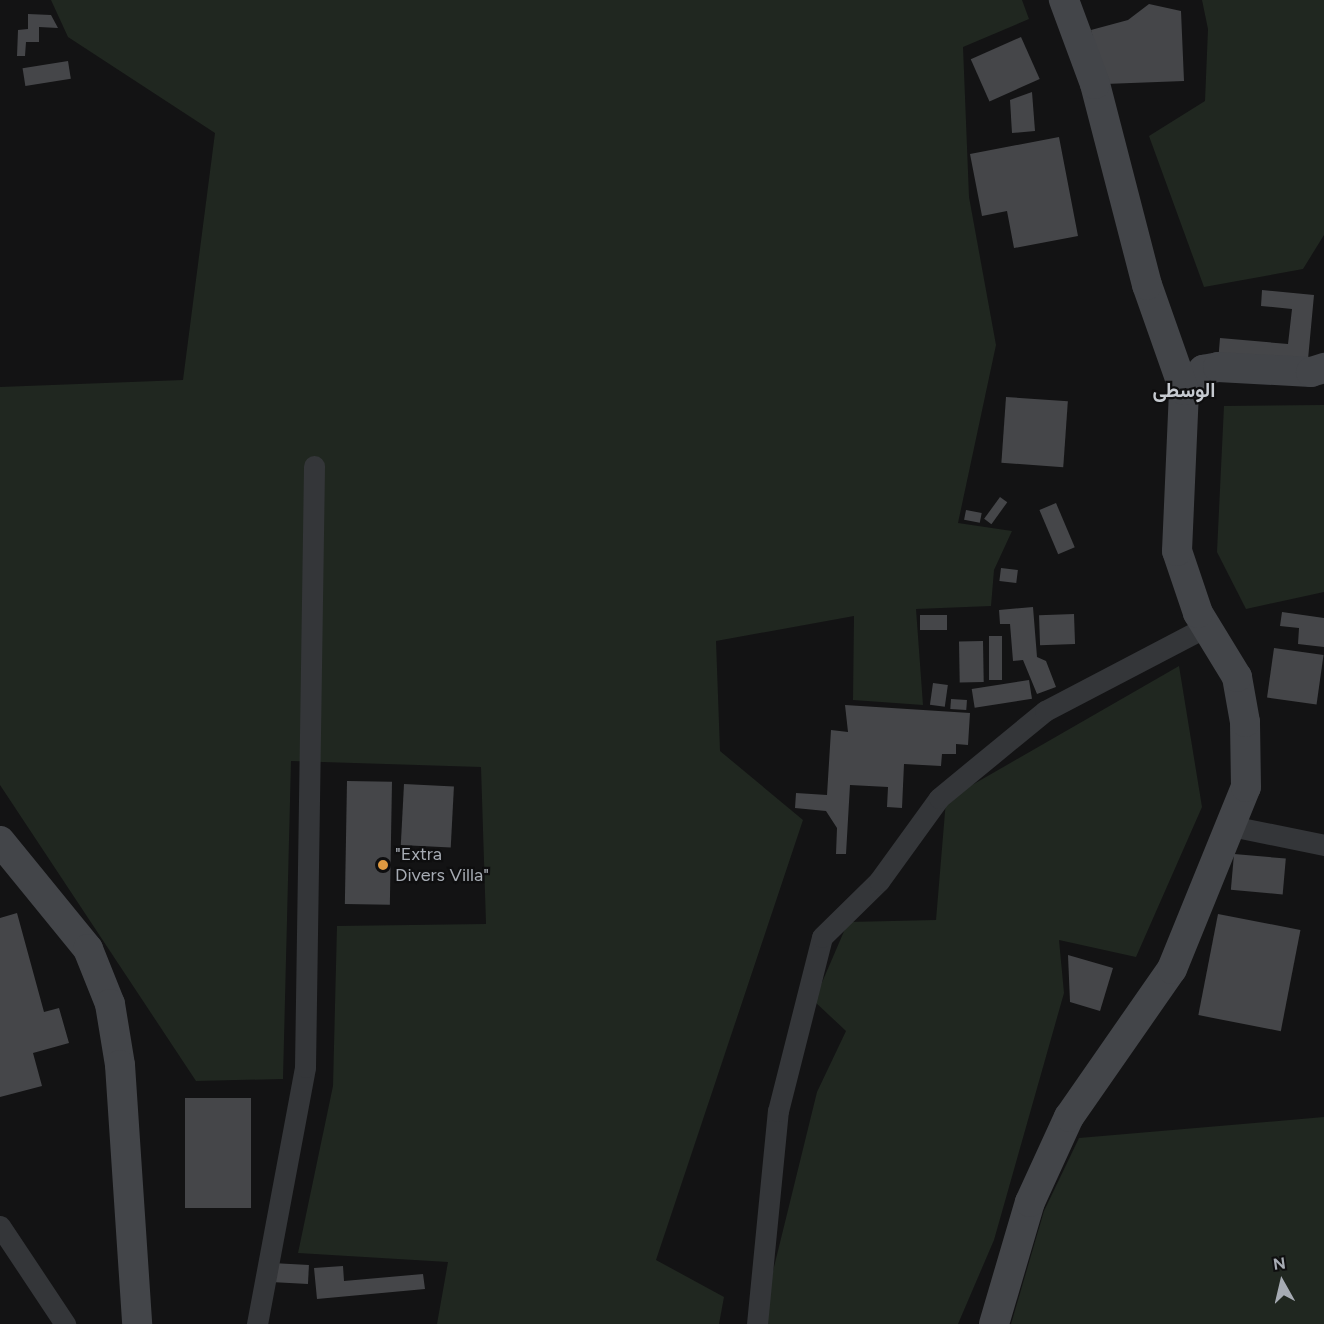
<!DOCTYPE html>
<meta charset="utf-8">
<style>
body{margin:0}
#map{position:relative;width:1324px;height:1324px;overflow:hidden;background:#131314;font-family:Figtree,Vazirmatn,sans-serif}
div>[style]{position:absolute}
.green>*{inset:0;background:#202720}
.building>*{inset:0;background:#454649;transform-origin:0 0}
.street>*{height:21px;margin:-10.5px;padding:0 10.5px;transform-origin:10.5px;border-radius:10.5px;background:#343639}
.secondary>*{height:30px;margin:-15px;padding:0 15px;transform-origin:15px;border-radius:15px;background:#434549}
.dots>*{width:16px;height:16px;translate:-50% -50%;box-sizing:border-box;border:3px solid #0e0e0f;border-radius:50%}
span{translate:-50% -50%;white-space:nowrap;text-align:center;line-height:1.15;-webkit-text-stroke:4.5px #0e0e0f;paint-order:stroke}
.poi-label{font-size:18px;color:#a6abb3}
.left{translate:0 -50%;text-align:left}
.neighbourhood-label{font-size:20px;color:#c6cad0;font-weight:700}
.north{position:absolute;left:1252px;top:1252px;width:60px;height:60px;-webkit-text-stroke:4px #0e0e0f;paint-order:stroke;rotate:352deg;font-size:16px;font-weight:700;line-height:24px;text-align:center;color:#a6abb3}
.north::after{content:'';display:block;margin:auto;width:21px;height:27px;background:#a6abb3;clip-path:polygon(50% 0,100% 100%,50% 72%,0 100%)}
</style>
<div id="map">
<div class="green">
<div style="clip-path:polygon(51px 0,1022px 0,1029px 19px,963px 47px,969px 197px,996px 345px,958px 523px,1012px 531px,994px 570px,991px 606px,916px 609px,923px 705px,853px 700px,854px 616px,716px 641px,720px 751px,803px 820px,656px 1260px,724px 1297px,719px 1324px,437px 1324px,448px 1262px,298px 1253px,333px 1086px,337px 926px,486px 924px,481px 767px,291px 761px,283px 1079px,196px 1081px,0 785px,0 387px,183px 380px,215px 133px,68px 37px)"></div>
<div style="clip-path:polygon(1202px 0,1324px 0,1324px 235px,1303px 269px,1204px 287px,1149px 136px,1205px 101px,1208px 29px)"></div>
<div style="clip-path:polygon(1324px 405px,1324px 592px,1246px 609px,1217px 552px,1224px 406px)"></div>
<div style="clip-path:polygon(1179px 666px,1202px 807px,1136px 957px,1059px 940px,1064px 993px,994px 1240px,958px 1324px,760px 1324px,817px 1092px,846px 1031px,814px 1001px,848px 922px,936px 920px,946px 800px)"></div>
<div style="clip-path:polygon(1324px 1117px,1324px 1324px,1011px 1324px,1044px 1211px,1079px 1138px)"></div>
</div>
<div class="building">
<div style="clip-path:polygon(1149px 4px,1181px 11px,1184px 81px,1105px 84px,1091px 30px,1128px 20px)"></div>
<div style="clip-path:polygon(28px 14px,51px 15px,58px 28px,39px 27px,39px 42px,26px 42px,25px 56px,17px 56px,18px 30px,28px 29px)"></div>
<div style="left:1021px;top:37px;width:46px;height:55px;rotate:66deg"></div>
<div style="left:68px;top:61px;width:18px;height:46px;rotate:81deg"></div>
<div style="clip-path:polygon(1032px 92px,1035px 131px,1012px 133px,1010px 100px)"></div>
<div style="clip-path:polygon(1059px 137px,1078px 236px,1014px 248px,1007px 211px,982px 216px,970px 154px)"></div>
<div style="clip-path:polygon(1262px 290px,1314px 295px,1307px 370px,1218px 362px,1220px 338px,1288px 344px,1292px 309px,1261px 306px)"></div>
<div style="left:1006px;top:397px;width:62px;height:66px;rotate:4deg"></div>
<div style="left:1000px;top:497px;width:9px;height:27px;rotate:36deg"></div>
<div style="left:1056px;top:503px;width:48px;height:18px;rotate:67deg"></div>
<div style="left:966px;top:510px;width:16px;height:10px;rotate:11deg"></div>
<div style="left:1001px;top:568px;width:17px;height:13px;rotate:7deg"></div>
<div style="clip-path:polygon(1033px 607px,1037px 657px,1046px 661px,1056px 687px,1037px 694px,1023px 660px,1013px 661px,1010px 624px,1000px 624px,999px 610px)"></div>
<div style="clip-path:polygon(1282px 612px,1324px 618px,1324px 647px,1298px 644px,1299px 628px,1280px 626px)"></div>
<div style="left:1074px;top:614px;width:30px;height:35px;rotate:88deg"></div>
<div style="left:920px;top:615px;width:27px;height:15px"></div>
<div style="left:989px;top:636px;width:13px;height:44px"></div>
<div style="left:983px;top:641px;width:41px;height:24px;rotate:89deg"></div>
<div style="left:1274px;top:648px;width:50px;height:50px;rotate:8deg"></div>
<div style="left:1029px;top:680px;width:19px;height:58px;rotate:81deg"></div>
<div style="left:933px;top:683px;width:15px;height:22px;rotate:8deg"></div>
<div style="left:951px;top:699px;width:16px;height:10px;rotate:4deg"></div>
<div style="clip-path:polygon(845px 705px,970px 713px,968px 745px,956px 744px,956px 754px,942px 754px,941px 766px,904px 764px,902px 808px,887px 807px,888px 787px,850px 785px,846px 854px,836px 854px,837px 828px,826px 811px,795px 808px,796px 793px,827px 795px,831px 730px,848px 732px)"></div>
<div style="left:347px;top:781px;width:45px;height:123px;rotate:1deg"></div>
<div style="left:404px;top:784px;width:50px;height:61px;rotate:3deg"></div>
<div style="left:1234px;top:854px;width:52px;height:36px;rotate:5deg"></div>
<div style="clip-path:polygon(17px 913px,44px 1012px,59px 1008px,69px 1043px,33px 1053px,42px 1086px,0 1097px,0 918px)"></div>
<div style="left:1218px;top:914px;width:84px;height:103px;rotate:11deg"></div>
<div style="clip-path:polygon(1068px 955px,1113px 968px,1100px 1011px,1070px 1002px)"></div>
<div style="left:185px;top:1098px;width:66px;height:110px"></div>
<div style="left:272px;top:1263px;width:37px;height:19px;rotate:3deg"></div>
<div style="clip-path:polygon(343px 1266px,344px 1281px,423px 1274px,425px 1289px,317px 1299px,314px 1268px)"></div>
</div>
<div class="street">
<div style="left:1231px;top:826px;width:95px;rotate:11.5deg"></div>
<div style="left:0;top:1226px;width:118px;rotate:56.4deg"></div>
<div style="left:257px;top:1324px;width:261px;rotate:-79.4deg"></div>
<div style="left:305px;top:1067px;width:601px;rotate:-89.14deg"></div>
<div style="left:757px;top:1324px;width:214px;rotate:-84.4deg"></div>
<div style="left:778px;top:1111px;width:179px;rotate:-75.8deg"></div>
<div style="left:822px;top:937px;width:80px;rotate:-44.5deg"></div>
<div style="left:879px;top:881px;width:102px;rotate:-54.1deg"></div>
<div style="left:939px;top:798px;width:137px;rotate:-39.4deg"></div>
<div style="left:1045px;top:711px;width:182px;rotate:-27.6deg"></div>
</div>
<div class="secondary">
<div style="left:1184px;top:390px;width:28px;rotate:-46deg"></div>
<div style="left:1203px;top:370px;width:15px;rotate:-11deg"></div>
<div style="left:1218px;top:367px;width:93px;rotate:3.1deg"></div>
<div style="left:1311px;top:372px;width:14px;rotate:-17deg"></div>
<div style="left:0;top:841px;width:139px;rotate:50.8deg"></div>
<div style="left:88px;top:949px;width:59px;rotate:68.2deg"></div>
<div style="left:110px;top:1004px;width:62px;rotate:80.7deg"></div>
<div style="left:120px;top:1065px;width:260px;rotate:86.2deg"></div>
<div style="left:994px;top:1324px;width:127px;rotate:-73.6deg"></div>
<div style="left:1030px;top:1202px;width:94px;rotate:-65.4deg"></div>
<div style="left:1069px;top:1117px;width:180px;rotate:-55.2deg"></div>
<div style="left:1172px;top:969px;width:196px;rotate:-67.9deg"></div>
<div style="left:1246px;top:787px;width:65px;rotate:-90.9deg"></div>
<div style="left:1245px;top:722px;width:46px;rotate:-100.1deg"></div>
<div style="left:1237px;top:677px;width:75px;rotate:-121.4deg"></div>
<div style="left:1198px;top:613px;width:65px;rotate:-108.7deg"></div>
<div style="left:1177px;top:551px;width:161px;rotate:-87.5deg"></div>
<div style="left:1184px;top:390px;width:111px;rotate:-109.4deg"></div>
<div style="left:1147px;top:285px;width:208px;rotate:-104.5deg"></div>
<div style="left:1095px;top:84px;width:90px;rotate:-110.3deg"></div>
</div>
<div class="dots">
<div style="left:383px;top:865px;background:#de9941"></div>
</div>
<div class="poi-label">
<span class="left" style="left:395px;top:865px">"Extra<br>Divers Villa"</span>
</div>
<div class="neighbourhood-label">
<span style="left:1184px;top:390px">الوسطى</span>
</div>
<div class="north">N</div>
</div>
